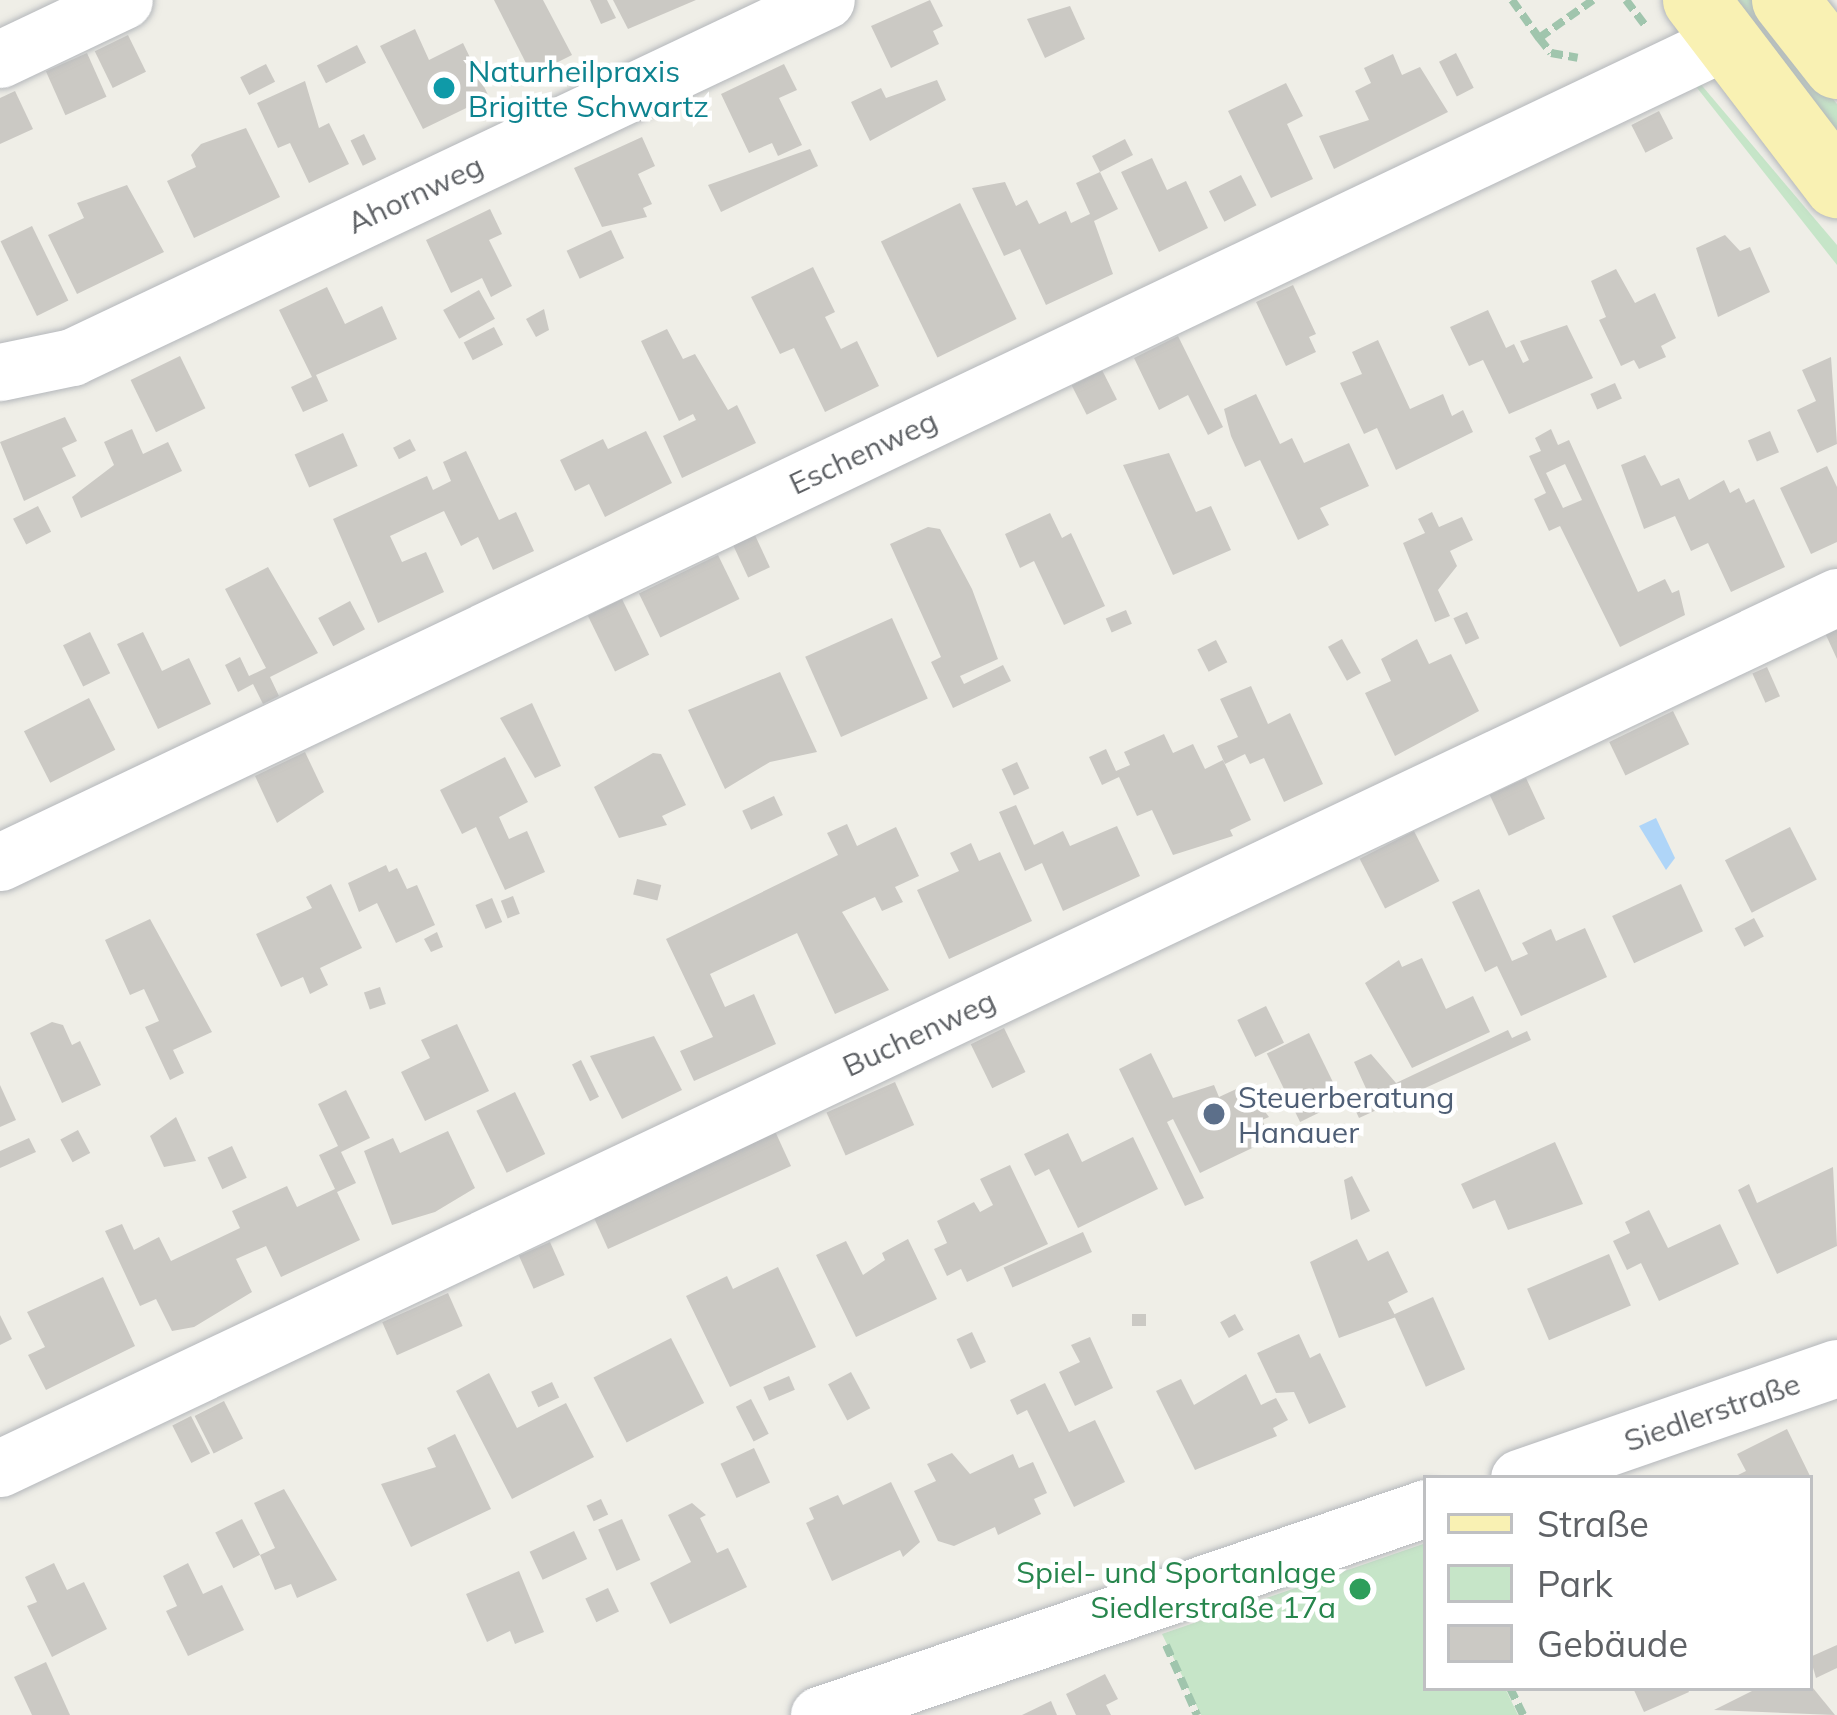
<!DOCTYPE html>
<meta charset="utf-8">
<style>
body{margin:0}
#map{position:relative;width:1837px;height:1715px;overflow:hidden;background:#efeee7;font-family:Mulish,sans-serif}
div>[style]{position:absolute}
.green>*{inset:0;background:#c6e5c8}
.water>*{inset:0;background:#afd5f8}
.building>*{inset:0;background:#cbc9c4;transform-origin:0 0}
.path>*{height:8px;margin-top:-4px;transform-origin:0;background:repeating-linear-gradient(90deg,#a0c5ad 0 12px,transparent 0 18px)}
.roads{filter:drop-shadow(0 0 3px #b4b7bb) drop-shadow(0 0 3px #b4b7bb)}
.minor>*{height:57px;margin:-28.5px;padding:0 28.5px;transform-origin:28.5px;border-radius:28.5px;background:#fff}
.major>*{height:66px;margin:-33px;padding:0 33px;transform-origin:33px;border-radius:33px;background:#f9f1b3}
.dots>*{width:33px;height:33px;translate:-50% -50%;box-sizing:border-box;border:6px solid #fff;border-radius:50%}
span{translate:-50% -50%;white-space:nowrap;text-align:center;line-height:1.15;-webkit-text-stroke:9px #fff;paint-order:stroke}
.culture-label{font-size:30px;color:#0d838f}
.left{translate:0 -50%;text-align:left}
.street-label{font-size:30px;color:#5f6266}
.service-label{font-size:30px;color:#4e5e75}
.leisure-label{font-size:30px;color:#27864d}
.right{translate:-100% -50%;text-align:right}
.legend{position:absolute;left:1423px;top:1475px;width:390px;height:216px;box-sizing:border-box;background:#fff;border:3px solid #bfc0c2;margin:0;padding:15px 21px;list-style:none;font-size:36px;color:#5f6266}
.legend li{display:flex;align-items:center;gap:24px;height:60px}
.legend b{width:60px;border:3px solid #bfc0c2}
</style>
<div id="map">
<div class="green">
<div style="clip-path:polygon(1722px 0,1754px 0,1837px 104px,1837px 150px)"></div>
<div style="clip-path:polygon(1698px 81px,1837px 245px,1837px 265px,1694px 84px)"></div>
<div style="clip-path:polygon(1426px 1543px,1426px 1688px,1505px 1688px,1518px 1715px,1201px 1715px,1162px 1634px)"></div>
</div>
<div class="water">
<div style="clip-path:polygon(1656px 818px,1675px 858px,1666px 870px,1639px 826px)"></div>
</div>
<div class="building">
<div style="clip-path:polygon(494px 0,543px 0,572px 55px,532px 75px)"></div>
<div style="clip-path:polygon(590px 0,607px 0,616px 18px,601px 24px)"></div>
<div style="clip-path:polygon(613px 0,696px 0,628px 29px)"></div>
<div style="clip-path:polygon(930px 0,943px 26px,933px 31px,939px 44px,891px 68px,871px 26px)"></div>
<div style="clip-path:polygon(1070px 6px,1085px 39px,1045px 58px,1027px 19px)"></div>
<div style="clip-path:polygon(415px 29px,429px 60px,463px 43px,489px 97px,423px 129px,380px 46px)"></div>
<div style="left:128px;top:35px;width:41px;height:37px;rotate:64deg"></div>
<div style="left:357px;top:45px;width:20px;height:45px;rotate:63deg"></div>
<div style="left:87px;top:53px;width:48px;height:45px;rotate:66deg"></div>
<div style="left:1456px;top:53px;width:39px;height:19px;rotate:63deg"></div>
<div style="clip-path:polygon(1393px 54px,1402px 75px,1420px 67px,1448px 112px,1334px 169px,1319px 136px,1369px 120px,1355px 91px,1371px 83px,1364px 68px)"></div>
<div style="left:266px;top:64px;width:20px;height:29px;rotate:63deg"></div>
<div style="clip-path:polygon(784px 64px,797px 90px,779px 98px,802px 145px,778px 156px,772px 143px,749px 153px,721px 94px)"></div>
<div style="clip-path:polygon(937px 80px,946px 100px,870px 141px,851px 102px,881px 88px,886px 98px)"></div>
<div style="clip-path:polygon(305px 81px,319px 128px,329px 123px,349px 164px,309px 183px,290px 143px,278px 148px,257px 103px)"></div>
<div style="clip-path:polygon(1286px 83px,1303px 116px,1287px 124px,1313px 179px,1271px 198px,1228px 111px)"></div>
<div style="clip-path:polygon(15px 91px,33px 129px,0 144px,0 98px)"></div>
<div style="left:1659px;top:111px;width:31px;height:31px;rotate:63deg"></div>
<div style="clip-path:polygon(246px 128px,280px 197px,194px 238px,167px 181px,196px 167px,191px 155px,201px 144px)"></div>
<div style="left:364px;top:134px;width:28px;height:15px;rotate:64deg"></div>
<div style="clip-path:polygon(642px 137px,655px 166px,638px 174px,652px 204px,643px 208px,647px 217px,602px 227px,574px 168px)"></div>
<div style="clip-path:polygon(1125px 139px,1133px 155px,1100px 172px,1118px 209px,1094px 221px,1113px 274px,1046px 305px,1020px 249px,1004px 256px,972px 188px,1005px 182px,1016px 206px,1027px 200px,1039px 224px,1066px 211px,1071px 223px,1090px 214px,1076px 183px,1100px 172px,1092px 156px)"></div>
<div style="clip-path:polygon(810px 149px,818px 166px,721px 212px,708px 185px)"></div>
<div style="clip-path:polygon(1152px 158px,1167px 190px,1186px 181px,1208px 228px,1159px 252px,1121px 172px)"></div>
<div style="left:1241px;top:175px;width:34px;height:36px;rotate:63deg"></div>
<div style="clip-path:polygon(127px 185px,164px 252px,77px 294px,48px 235px,84px 218px,77px 203px)"></div>
<div style="left:960px;top:203px;width:129px;height:88px;rotate:64deg"></div>
<div style="clip-path:polygon(490px 209px,502px 234px,489px 240px,512px 286px,491px 297px,482px 278px,451px 293px,426px 240px)"></div>
<div style="left:32px;top:226px;width:83px;height:35px;rotate:64deg"></div>
<div style="left:611px;top:230px;width:31px;height:49px;rotate:65deg"></div>
<div style="clip-path:polygon(1725px 235px,1740px 251px,1750px 247px,1770px 292px,1718px 317px,1696px 248px)"></div>
<div style="clip-path:polygon(813px 267px,835px 312px,825px 317px,841px 349px,857px 341px,879px 386px,825px 412px,794px 348px,780px 354px,751px 297px)"></div>
<div style="clip-path:polygon(1616px 269px,1635px 303px,1655px 293px,1676px 338px,1661px 346px,1666px 357px,1639px 369px,1634px 360px,1621px 366px,1599px 320px,1606px 317px,1591px 281px)"></div>
<div style="clip-path:polygon(1293px 285px,1316px 334px,1309px 337px,1316px 352px,1286px 366px,1256px 302px)"></div>
<div style="clip-path:polygon(327px 287px,345px 324px,382px 306px,397px 339px,316px 375px,328px 401px,303px 412px,291px 387px,312px 377px,279px 310px)"></div>
<div style="left:479px;top:290px;width:33px;height:41px;rotate:61deg"></div>
<div style="clip-path:polygon(544px 309px,549px 330px,536px 337px,526px 319px)"></div>
<div style="clip-path:polygon(1488px 310px,1506px 348px,1514px 344px,1523px 363px,1529px 360px,1520px 341px,1567px 325px,1593px 378px,1509px 414px,1483px 360px,1469px 366px,1450px 327px)"></div>
<div style="left:494px;top:327px;width:20px;height:34px;rotate:63deg"></div>
<div style="clip-path:polygon(667px 329px,683px 359px,695px 354px,728px 410px,737px 405px,756px 443px,682px 478px,663px 436px,696px 420px,693px 414px,679px 421px,641px 341px)"></div>
<div style="clip-path:polygon(1178px 336px,1223px 427px,1208px 435px,1188px 395px,1159px 410px,1134px 358px)"></div>
<div style="clip-path:polygon(1378px 340px,1410px 409px,1443px 394px,1452px 416px,1463px 410px,1473px 432px,1396px 470px,1377px 428px,1364px 434px,1340px 383px,1362px 374px,1352px 352px)"></div>
<div style="left:180px;top:356px;width:58px;height:55px;rotate:64deg"></div>
<div style="clip-path:polygon(1831px 357px,1837px 444px,1817px 453px,1797px 410px,1816px 401px,1802px 370px)"></div>
<div style="left:1102px;top:370px;width:33px;height:34px;rotate:63deg"></div>
<div style="left:1615px;top:383px;width:17px;height:27px;rotate:66deg"></div>
<div style="clip-path:polygon(1256px 394px,1280px 444px,1292px 438px,1304px 463px,1349px 443px,1369px 486px,1320px 508px,1329px 525px,1298px 540px,1260px 460px,1245px 467px,1231px 436px,1224px 409px)"></div>
<div style="clip-path:polygon(65px 417px,77px 441px,62px 448px,76px 476px,24px 501px,0 442px)"></div>
<div style="clip-path:polygon(132px 429px,143px 454px,168px 442px,182px 471px,81px 518px,72px 497px,114px 465px,104px 442px)"></div>
<div style="clip-path:polygon(evenodd,1551px 429px,1558px 445px,1569px 440px,1638px 592px,1665px 579px,1672px 593px,1679px 590px,1685px 615px,1620px 647px,1560px 526px,1549px 531px,1534px 499px,1546px 493px,1529px 456px,1541px 451px,1535px 438px,1551px 429px,1565px 464px,1582px 500px,1563px 508px,1546px 473px,1565px 464px)"></div>
<div style="clip-path:polygon(646px 431px,672px 483px,605px 517px,589px 484px,575px 491px,560px 460px,603px 439px,608px 449px)"></div>
<div style="left:1770px;top:431px;width:23px;height:24px;rotate:67deg"></div>
<div style="left:343px;top:433px;width:36px;height:53px;rotate:66deg"></div>
<div style="left:410px;top:439px;width:13px;height:19px;rotate:63deg"></div>
<div style="clip-path:polygon(466px 451px,499px 520px,516px 512px,534px 551px,493px 570px,478px 537px,461px 546px,444px 511px,390px 536px,402px 562px,426px 552px,444px 592px,378px 623px,333px 519px,427px 476px,433px 490px,451px 481px,443px 462px)"></div>
<div style="clip-path:polygon(1169px 453px,1196px 512px,1211px 506px,1231px 550px,1173px 575px,1123px 465px)"></div>
<div style="clip-path:polygon(1645px 455px,1661px 486px,1679px 478px,1689px 500px,1724px 480px,1730px 493px,1739px 488px,1746px 503px,1754px 499px,1785px 567px,1731px 592px,1708px 543px,1691px 551px,1675px 516px,1644px 529px,1621px 465px)"></div>
<div style="clip-path:polygon(1827px 466px,1837px 487px,1837px 542px,1811px 554px,1780px 488px)"></div>
<div style="left:38px;top:506px;width:29px;height:28px;rotate:63deg"></div>
<div style="clip-path:polygon(1432px 512px,1439px 527px,1462px 517px,1473px 540px,1450px 551px,1457px 566px,1438px 590px,1450px 616px,1435px 622px,1403px 543px,1425px 533px,1418px 519px)"></div>
<div style="clip-path:polygon(1050px 513px,1062px 538px,1071px 533px,1105px 606px,1064px 625px,1034px 561px,1020px 568px,1005px 534px)"></div>
<div style="clip-path:polygon(928px 527px,940px 529px,972px 589px,998px 659px,960px 676px,964px 684px,1003px 665px,1011px 681px,953px 708px,931px 662px,941px 657px,890px 544px)"></div>
<div style="left:753px;top:531px;width:40px;height:24px;rotate:65deg"></div>
<div style="left:718px;top:555px;width:49px;height:88px;rotate:64deg"></div>
<div style="clip-path:polygon(268px 567px,318px 653px,270px 677px,279px 696px,263px 704px,253px 684px,238px 692px,225px 665px,240px 657px,249px 676px,266px 668px,225px 589px)"></div>
<div style="left:622px;top:599px;width:62px;height:38px;rotate:64deg"></div>
<div style="left:350px;top:601px;width:32px;height:36px;rotate:62deg"></div>
<div style="left:1126px;top:610px;width:15px;height:22px;rotate:67deg"></div>
<div style="left:1467px;top:612px;width:29px;height:15px;rotate:65deg"></div>
<div style="left:892px;top:618px;width:88px;height:95px;rotate:66deg"></div>
<div style="clip-path:polygon(1837px 628px,1837px 659px,1825px 633px)"></div>
<div style="left:90px;top:632px;width:46px;height:30px;rotate:64deg"></div>
<div style="clip-path:polygon(143px 632px,162px 671px,189px 658px,211px 704px,158px 729px,117px 644px)"></div>
<div style="left:1342px;top:639px;width:39px;height:16px;rotate:61deg"></div>
<div style="clip-path:polygon(1417px 639px,1429px 664px,1451px 654px,1479px 711px,1395px 756px,1365px 693px,1391px 681px,1381px 659px)"></div>
<div style="left:1216px;top:640px;width:25px;height:21px;rotate:63deg"></div>
<div style="left:1767px;top:667px;width:32px;height:16px;rotate:66deg"></div>
<div style="clip-path:polygon(780px 672px,817px 752px,770px 762px,725px 789px,688px 710px)"></div>
<div style="clip-path:polygon(1251px 686px,1268px 724px,1290px 713px,1323px 784px,1284px 802px,1264px 758px,1250px 764px,1245px 754px,1225px 764px,1217px 746px,1238px 737px,1220px 699px)"></div>
<div style="left:89px;top:698px;width:58px;height:73px;rotate:63deg"></div>
<div style="clip-path:polygon(532px 703px,561px 766px,535px 778px,500px 718px)"></div>
<div style="left:1673px;top:711px;width:37px;height:71px;rotate:64deg"></div>
<div style="clip-path:polygon(1164px 734px,1173px 753px,1193px 744px,1205px 769px,1223px 760px,1251px 820px,1230px 830px,1233px 836px,1173px 855px,1152px 810px,1137px 816px,1119px 777px,1102px 785px,1089px 757px,1106px 749px,1116px 771px,1130px 765px,1124px 752px)"></div>
<div style="clip-path:polygon(305px 752px,324px 792px,277px 823px,255px 776px)"></div>
<div style="clip-path:polygon(653px 753px,661px 754px,686px 805px,662px 816px,667px 825px,619px 838px,594px 787px)"></div>
<div style="clip-path:polygon(505px 757px,528px 802px,499px 817px,509px 839px,527px 831px,545px 872px,505px 890px,476px 827px,462px 834px,440px 790px)"></div>
<div style="left:1017px;top:762px;width:29px;height:17px;rotate:65deg"></div>
<div style="left:1526px;top:778px;width:45px;height:40px;rotate:65deg"></div>
<div style="left:774px;top:796px;width:21px;height:35px;rotate:65deg"></div>
<div style="clip-path:polygon(1016px 805px,1034px 845px,1063px 831px,1070px 846px,1117px 826px,1140px 876px,1063px 911px,1042px 863px,1025px 871px,999px 812px)"></div>
<div style="clip-path:polygon(847px 824px,857px 846px,896px 827px,919px 876px,895px 887px,903px 902px,882px 911px,875px 897px,842px 912px,889px 990px,835px 1014px,797px 933px,744px 958px,710px 974px,725px 1007px,754px 994px,776px 1044px,694px 1081px,680px 1051px,713px 1037px,666px 939px,838px 855px,827px 833px)"></div>
<div style="left:1790px;top:827px;width:59px;height:73px;rotate:63deg"></div>
<div style="left:1414px;top:831px;width:56px;height:61px;rotate:63deg"></div>
<div style="clip-path:polygon(971px 843px,979px 861px,1000px 852px,1032px 921px,949px 959px,917px 890px,959px 871px,950px 853px)"></div>
<div style="clip-path:polygon(386px 865px,389px 872px,397px 868px,407px 889px,417px 885px,435px 925px,396px 943px,377px 903px,359px 912px,348px 883px)"></div>
<div style="left:637px;top:879px;width:25px;height:16px;rotate:14deg"></div>
<div style="clip-path:polygon(331px 884px,362px 948px,320px 968px,328px 985px,310px 994px,303px 977px,281px 987px,256px 934px,312px 908px,306px 897px)"></div>
<div style="left:1681px;top:884px;width:52px;height:76px;rotate:65deg"></div>
<div style="clip-path:polygon(1479px 889px,1512px 961px,1528px 954px,1522px 943px,1551px 929px,1556px 941px,1585px 928px,1607px 977px,1521px 1016px,1497px 966px,1485px 972px,1452px 902px)"></div>
<div style="left:513px;top:896px;width:19px;height:13px;rotate:69deg"></div>
<div style="left:492px;top:898px;width:26px;height:18px;rotate:67deg"></div>
<div style="left:1754px;top:918px;width:21px;height:22px;rotate:62deg"></div>
<div style="clip-path:polygon(150px 919px,212px 1032px,173px 1050px,184px 1073px,170px 1080px,145px 1027px,159px 1021px,144px 989px,130px 995px,105px 940px)"></div>
<div style="clip-path:polygon(437px 932px,443px 947px,431px 952px,424px 939px)"></div>
<div style="clip-path:polygon(1422px 958px,1446px 1009px,1473px 996px,1490px 1032px,1412px 1068px,1365px 983px,1399px 960px,1402px 967px)"></div>
<div style="left:380px;top:987px;width:18px;height:17px;rotate:71deg"></div>
<div style="left:1266px;top:1006px;width:41px;height:32px;rotate:64deg"></div>
<div style="clip-path:polygon(52px 1022px,63px 1025px,72px 1045px,80px 1041px,101px 1085px,62px 1103px,30px 1033px)"></div>
<div style="clip-path:polygon(457px 1024px,489px 1091px,425px 1121px,401px 1072px,430px 1058px,421px 1040px)"></div>
<div style="left:1004px;top:1028px;width:49px;height:37px;rotate:64deg"></div>
<div style="clip-path:polygon(1508px 1030px,1512px 1038px,1527px 1031px,1531px 1040px,1359px 1118px,1352px 1103px,1369px 1095px,1354px 1062px,1371px 1054px,1396px 1083px)"></div>
<div style="left:1309px;top:1033px;width:76px;height:47px;rotate:64deg"></div>
<div style="clip-path:polygon(654px 1036px,682px 1090px,622px 1119px,590px 1056px)"></div>
<div style="clip-path:polygon(1151px 1053px,1173px 1098px,1214px 1085px,1219px 1097px,1245px 1085px,1269px 1117px,1262px 1120px,1271px 1139px,1200px 1173px,1173px 1119px,1167px 1122px,1204px 1198px,1185px 1206px,1119px 1069px)"></div>
<div style="left:581px;top:1060px;width:41px;height:10px;rotate:64deg"></div>
<div style="left:895px;top:1082px;width:47px;height:75px;rotate:66deg"></div>
<div style="clip-path:polygon(0 1085px,16px 1120px,0 1127px)"></div>
<div style="clip-path:polygon(346px 1090px,370px 1138px,341px 1152px,356px 1183px,337px 1192px,360px 1240px,281px 1277px,266px 1246px,236px 1259px,252px 1292px,194px 1327px,172px 1331px,156px 1299px,140px 1306px,105px 1231px,122px 1224px,134px 1250px,159px 1237px,171px 1261px,240px 1228px,232px 1211px,287px 1186px,297px 1207px,335px 1189px,319px 1155px,338px 1146px,318px 1104px)"></div>
<div style="left:515px;top:1092px;width:69px;height:43px;rotate:64deg"></div>
<div style="clip-path:polygon(176px 1117px,196px 1161px,164px 1167px,150px 1136px)"></div>
<div style="clip-path:polygon(774px 1129px,791px 1166px,608px 1249px,594px 1218px)"></div>
<div style="left:78px;top:1130px;width:26px;height:20px;rotate:62deg"></div>
<div style="clip-path:polygon(448px 1131px,475px 1188px,435px 1212px,392px 1225px,364px 1151px,393px 1138px,400px 1153px)"></div>
<div style="clip-path:polygon(1068px 1133px,1082px 1162px,1133px 1137px,1158px 1189px,1078px 1228px,1049px 1169px,1035px 1176px,1024px 1154px)"></div>
<div style="clip-path:polygon(29px 1138px,36px 1152px,0 1168px,0 1151px)"></div>
<div style="clip-path:polygon(1555px 1142px,1583px 1204px,1508px 1230px,1495px 1200px,1473px 1209px,1461px 1184px)"></div>
<div style="left:232px;top:1146px;width:35px;height:27px;rotate:65deg"></div>
<div style="clip-path:polygon(1010px 1165px,1048px 1244px,967px 1282px,961px 1269px,947px 1276px,934px 1249px,947px 1243px,937px 1221px,974px 1202px,980px 1212px,993px 1205px,980px 1179px)"></div>
<div style="clip-path:polygon(1833px 1167px,1837px 1246px,1777px 1274px,1738px 1190px,1749px 1184px,1757px 1203px)"></div>
<div style="clip-path:polygon(1352px 1176px,1370px 1211px,1351px 1220px,1344px 1180px)"></div>
<div style="clip-path:polygon(1649px 1210px,1668px 1248px,1720px 1224px,1739px 1264px,1659px 1301px,1641px 1263px,1627px 1270px,1613px 1241px,1630px 1233px,1625px 1222px)"></div>
<div style="left:1083px;top:1232px;width:22px;height:87px;rotate:66deg"></div>
<div style="clip-path:polygon(908px 1239px,937px 1299px,856px 1337px,816px 1255px,846px 1241px,863px 1275px,885px 1260px,882px 1253px)"></div>
<div style="clip-path:polygon(1357px 1239px,1368px 1261px,1388px 1251px,1408px 1292px,1388px 1302px,1396px 1317px,1339px 1338px,1310px 1262px)"></div>
<div style="left:550px;top:1242px;width:36px;height:34px;rotate:66deg"></div>
<div style="left:1609px;top:1254px;width:56px;height:89px;rotate:67deg"></div>
<div style="clip-path:polygon(778px 1267px,816px 1347px,730px 1387px,686px 1296px,727px 1276px,733px 1289px)"></div>
<div style="clip-path:polygon(103px 1277px,135px 1346px,46px 1390px,28px 1355px,45px 1347px,27px 1312px)"></div>
<div style="left:448px;top:1293px;width:36px;height:72px;rotate:66deg"></div>
<div style="left:1433px;top:1297px;width:79px;height:43px;rotate:66deg"></div>
<div style="left:1132px;top:1314px;width:14px;height:12px"></div>
<div style="left:1235px;top:1314px;width:18px;height:17px;rotate:61deg"></div>
<div style="clip-path:polygon(0 1315px,12px 1339px,0 1345px)"></div>
<div style="left:972px;top:1332px;width:33px;height:17px;rotate:65deg"></div>
<div style="clip-path:polygon(1299px 1334px,1310px 1358px,1320px 1353px,1346px 1407px,1309px 1424px,1294px 1392px,1276px 1393px,1257px 1353px)"></div>
<div style="clip-path:polygon(1090px 1337px,1113px 1388px,1075px 1406px,1059px 1372px,1080px 1362px,1071px 1345px)"></div>
<div style="left:671px;top:1338px;width:73px;height:87px;rotate:63deg"></div>
<div style="left:851px;top:1372px;width:41px;height:26px;rotate:62deg"></div>
<div style="clip-path:polygon(489px 1373px,517px 1428px,566px 1403px,594px 1457px,512px 1499px,456px 1391px)"></div>
<div style="clip-path:polygon(1246px 1374px,1261px 1405px,1276px 1398px,1288px 1420px,1273px 1428px,1277px 1436px,1195px 1470px,1156px 1391px,1181px 1379px,1194px 1405px)"></div>
<div style="left:789px;top:1376px;width:15px;height:28px;rotate:67deg"></div>
<div style="left:552px;top:1382px;width:17px;height:23px;rotate:65deg"></div>
<div style="clip-path:polygon(1045px 1383px,1069px 1432px,1095px 1420px,1125px 1482px,1074px 1507px,1027px 1410px,1017px 1415px,1010px 1400px)"></div>
<div style="left:751px;top:1399px;width:39px;height:17px;rotate:63deg"></div>
<div style="left:224px;top:1401px;width:42px;height:33px;rotate:63deg"></div>
<div style="left:191px;top:1416px;width:42px;height:21px;rotate:63deg"></div>
<div style="clip-path:polygon(1787px 1429px,1811px 1478px,1732px 1478px,1746px 1471px,1737px 1454px)"></div>
<div style="clip-path:polygon(455px 1434px,491px 1509px,411px 1547px,381px 1484px,436px 1467px,427px 1448px)"></div>
<div style="left:754px;top:1448px;width:38px;height:37px;rotate:65deg"></div>
<div style="clip-path:polygon(952px 1453px,970px 1474px,1013px 1454px,1019px 1468px,1033px 1462px,1047px 1493px,1034px 1499px,1041px 1514px,998px 1535px,995px 1527px,954px 1546px,938px 1541px,914px 1491px,936px 1481px,927px 1464px)"></div>
<div style="clip-path:polygon(891px 1482px,920px 1542px,903px 1557px,900px 1550px,832px 1581px,806px 1523px,814px 1519px,809px 1508px,838px 1495px,843px 1505px)"></div>
<div style="clip-path:polygon(284px 1489px,337px 1580px,297px 1598px,291px 1584px,275px 1590px,260px 1555px,275px 1548px,254px 1503px)"></div>
<div style="left:601px;top:1499px;width:17px;height:16px;rotate:65deg"></div>
<div style="clip-path:polygon(692px 1503px,706px 1515px,700px 1518px,717px 1553px,728px 1548px,747px 1587px,670px 1624px,650px 1583px,691px 1562px,668px 1515px)"></div>
<div style="left:242px;top:1519px;width:40px;height:30px;rotate:63deg"></div>
<div style="left:622px;top:1519px;width:45px;height:26px;rotate:66deg"></div>
<div style="left:574px;top:1531px;width:31px;height:49px;rotate:65deg"></div>
<div style="clip-path:polygon(54px 1563px,67px 1590px,84px 1582px,107px 1629px,52px 1657px,27px 1606px,37px 1602px,25px 1577px)"></div>
<div style="clip-path:polygon(188px 1563px,203px 1594px,222px 1585px,244px 1630px,188px 1656px,166px 1611px,177px 1606px,163px 1576px)"></div>
<div style="clip-path:polygon(519px 1571px,544px 1632px,515px 1644px,510px 1631px,487px 1642px,466px 1594px)"></div>
<div style="left:608px;top:1588px;width:26px;height:25px;rotate:65deg"></div>
<div style="clip-path:polygon(1837px 1645px,1837px 1668px,1816px 1678px,1810px 1657px)"></div>
<div style="clip-path:polygon(46px 1662px,70px 1715px,32px 1715px,14px 1677px)"></div>
<div style="clip-path:polygon(1105px 1674px,1118px 1699px,1106px 1705px,1111px 1715px,1076px 1715px,1066px 1694px)"></div>
<div style="clip-path:polygon(1633px 1688px,1687px 1688px,1689px 1692px,1644px 1712px)"></div>
<div style="clip-path:polygon(1813px 1688px,1835px 1715px,1714px 1710px,1758px 1688px)"></div>
<div style="clip-path:polygon(1051px 1701px,1057px 1715px,1022px 1715px)"></div>
</div>
<div class="path">
<div style="left:1512px;top:0;width:47px;rotate:54.6deg"></div>
<div style="left:1539px;top:38px;width:66px;rotate:-35.1deg"></div>
<div style="left:1626px;top:0;width:34px;rotate:53deg"></div>
<div style="left:1539px;top:38px;width:19px;rotate:51deg"></div>
<div style="left:1551px;top:53px;width:27px;rotate:10deg"></div>
<div style="left:1166px;top:1645px;width:77px;rotate:66.1deg"></div>
<div style="left:1510px;top:1688px;width:30px;rotate:64deg"></div>
</div>
<div class="roads">
<div class="minor">
<div style="left:0;top:59px;width:137px;rotate:-25.4deg"></div>
<div style="left:0;top:372px;width:74px;rotate:-11.8deg"></div>
<div style="left:72px;top:357px;width:834px;rotate:-25.34deg"></div>
<div style="left:0;top:862px;width:1911px;rotate:-25.44deg"></div>
<div style="left:0;top:1468px;width:2033px;rotate:-25.37deg"></div>
<div style="left:1519px;top:1478px;width:336px;rotate:-19.1deg"></div>
<div style="left:819px;top:1715px;width:641px;rotate:-18.83deg"></div>
</div>
<div class="major">
<div style="left:1696px;top:0;width:233px;rotate:52.7deg"></div>
<div style="left:1785px;top:0;width:84px;rotate:51.8deg"></div>
</div>
</div>
<div class="dots">
<div style="left:444px;top:88px;background:#0f9aa8"></div>
<div style="left:1214px;top:1114px;background:#5c6f8a"></div>
<div style="left:1360px;top:1589px;background:#2e9e5b"></div>
</div>
<div class="culture-label">
<span class="left" style="left:468px;top:88px">Naturheilpraxis<br>Brigitte Schwartz</span>
</div>
<div class="street-label">
<span style="left:415px;top:194px;rotate:-25deg">Ahornweg</span>
<span style="left:863px;top:452px;rotate:-25deg">Eschenweg</span>
<span style="left:919px;top:1033px;rotate:-25deg">Buchenweg</span>
<span style="left:1712px;top:1412px;rotate:-19deg">Siedlerstraße</span>
</div>
<div class="service-label">
<span class="left" style="left:1238px;top:1114px">Steuerberatung<br>Hanauer</span>
</div>
<div class="leisure-label">
<span class="right" style="left:1336px;top:1589px">Spiel- und Sportanlage<br>Siedlerstraße 17a</span>
</div>
<ul class="legend">
<li><b style="height:15px;background:#f9f1b3"></b>Straße</li>
<li><b style="height:33px;background:#c6e5c8"></b>Park</li>
<li><b style="height:33px;background:#cbc9c4"></b>Gebäude</li>
</ul>
</div>
